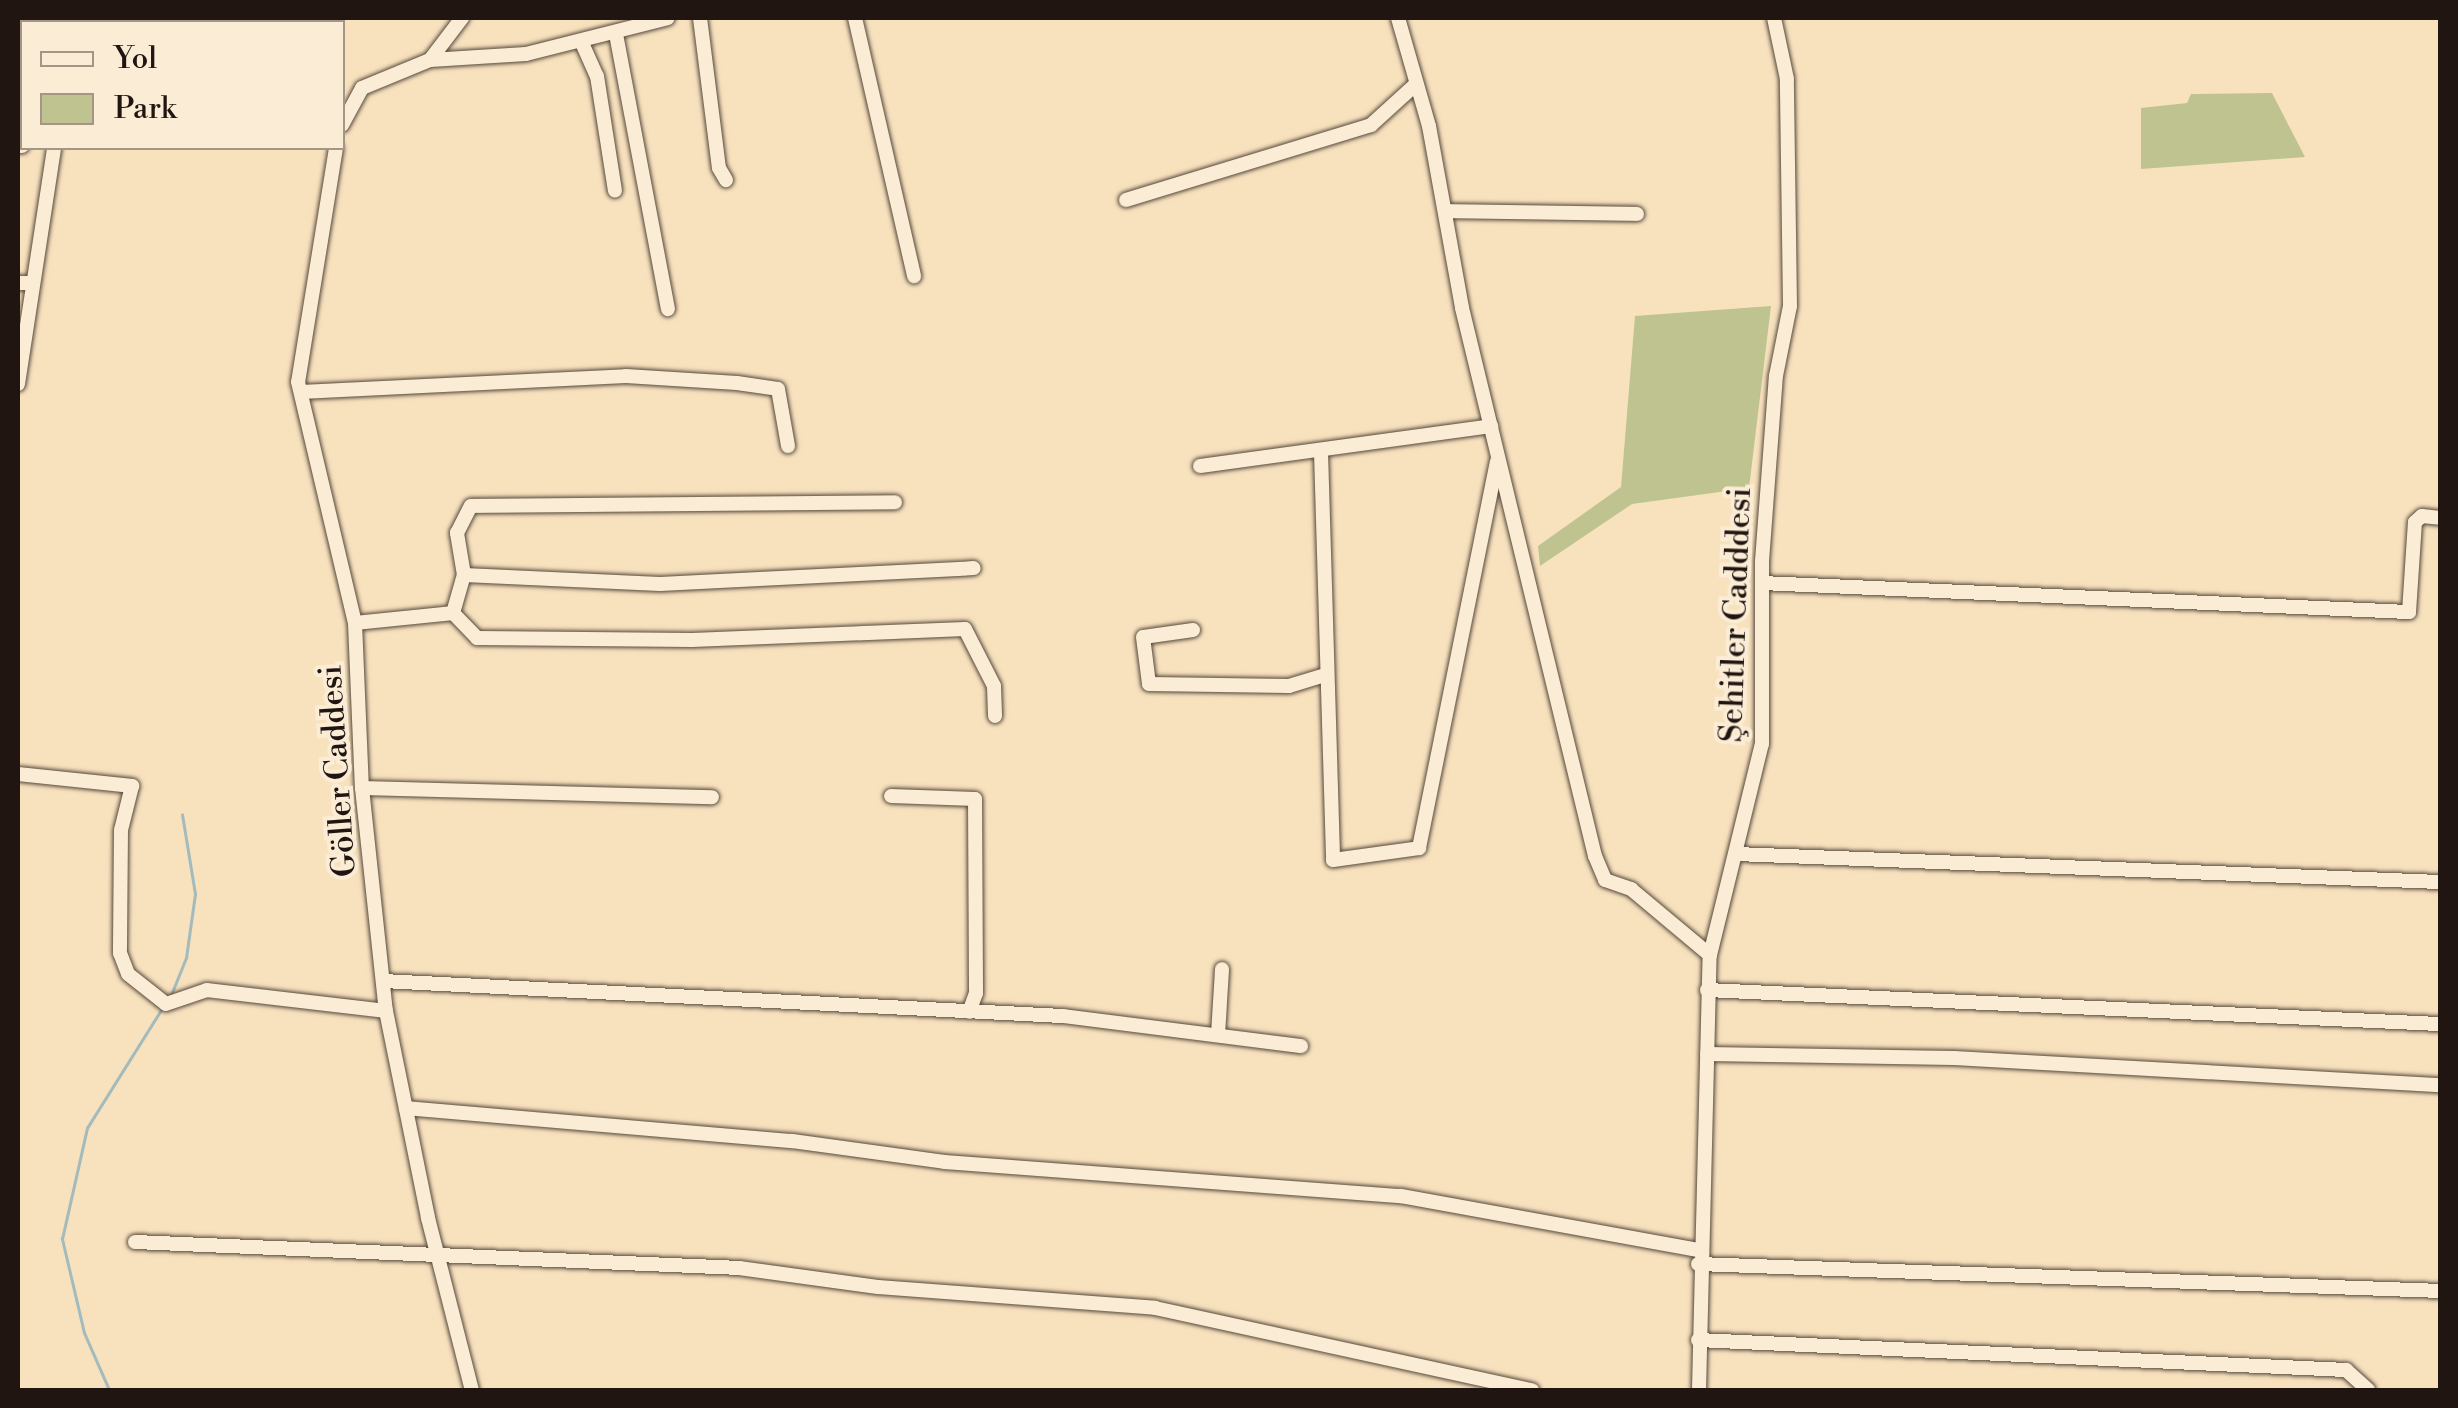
<!DOCTYPE html>
<meta charset="utf-8">
<style>
body{margin:0}
#map{position:relative;width:2458px;height:1408px;overflow:hidden;background:#f8e2be;font-family:"Libre Bodoni",serif}
div>[style]{position:absolute}
.green>*{inset:0;background:#bfc390}
.stream>*{height:2.5px;margin:-1.25px;padding:0 1.25px;transform-origin:1.25px;border-radius:1.25px;background:#a3bbbc}
.roads{filter:drop-shadow(0 0 2px #56483c) drop-shadow(0 0 2px #56483c)}
.minor>*{height:14px;margin:-7px;padding:0 7px;transform-origin:7px;border-radius:7px;background:#faecd5}
span{translate:-50% -50%;white-space:nowrap;text-align:center;line-height:1.15;-webkit-text-stroke:8px #faecd5;paint-order:stroke}
.street-label{font-size:32px;color:#201511}
.frame{position:absolute;inset:0;border:20px solid #201511;pointer-events:none}
.legend{position:absolute;left:20px;top:20px;width:325px;height:130px;box-sizing:border-box;background:#faecd5;border:2px solid #a39687;margin:0;padding:12px 18px;list-style:none;font-size:30px;color:#201511}
.legend li{display:flex;align-items:center;gap:20px;height:50px}
.legend b{width:50px;border:2px solid #a39687}
</style>
<div id="map">
<div class="green">
<div style="clip-path:polygon(2272px 93px,2305px 157px,2141px 169px,2141px 108px,2187px 103px,2191px 94px)"></div>
<div style="clip-path:polygon(1771px 306px,1749px 488px,1632px 504px,1540px 566px,1538px 546px,1621px 487px,1635px 316px)"></div>
</div>
<div class="stream">
<div style="left:171px;top:995px;width:40px;rotate:-68deg"></div>
<div style="left:186px;top:958px;width:65px;rotate:-82deg"></div>
<div style="left:195px;top:894px;width:80px;rotate:-99.3deg"></div>
<div style="left:109px;top:1390px;width:62px;rotate:-113.7deg"></div>
<div style="left:84px;top:1333px;width:97px;rotate:-103.2deg"></div>
<div style="left:62px;top:1239px;width:114px;rotate:-77.3deg"></div>
<div style="left:87px;top:1128px;width:139px;rotate:-57.9deg"></div>
</div>
<div class="roads">
<div class="minor">
<div style="left:700px;top:18px;width:151px;rotate:82.8deg"></div>
<div style="left:719px;top:168px;width:14px;rotate:60deg"></div>
<div style="left:855px;top:18px;width:265px;rotate:77.1deg"></div>
<div style="left:1398px;top:18px;width:112px;rotate:74deg"></div>
<div style="left:1429px;top:126px;width:185px;rotate:79.7deg"></div>
<div style="left:1462px;top:308px;width:564px;rotate:76.36deg"></div>
<div style="left:1595px;top:856px;width:26px;rotate:67deg"></div>
<div style="left:1605px;top:880px;width:28px;rotate:19deg"></div>
<div style="left:1631px;top:889px;width:103px;rotate:39.9deg"></div>
<div style="left:87px;top:22px;width:4px;rotate:-76deg"></div>
<div style="left:616px;top:34px;width:280px;rotate:79.3deg"></div>
<div style="left:582px;top:43px;width:36px;rotate:66deg"></div>
<div style="left:597px;top:76px;width:116px;rotate:81.1deg"></div>
<div style="left:18px;top:53px;width:4px;rotate:14deg"></div>
<div style="left:430px;top:60px;width:96px;rotate:-3.6deg"></div>
<div style="left:526px;top:54px;width:146px;rotate:-14.2deg"></div>
<div style="left:342px;top:125px;width:42px;rotate:-61.6deg"></div>
<div style="left:362px;top:88px;width:74px;rotate:-22.4deg"></div>
<div style="left:430px;top:60px;width:53px;rotate:-52.7deg"></div>
<div style="left:18px;top:146px;width:4px"></div>
<div style="left:336px;top:148px;width:237px;rotate:99.2deg"></div>
<div style="left:298px;top:382px;width:248px;rotate:76.7deg"></div>
<div style="left:355px;top:623px;width:165px;rotate:87.6deg"></div>
<div style="left:362px;top:788px;width:224px;rotate:83.9deg"></div>
<div style="left:386px;top:1011px;width:211px;rotate:78.5deg"></div>
<div style="left:428px;top:1218px;width:178px;rotate:75.7deg"></div>
<div style="left:1126px;top:200px;width:256px;rotate:-17deg"></div>
<div style="left:1371px;top:125px;width:61px;rotate:-42.3deg"></div>
<div style="left:1446px;top:211px;width:191px;rotate:0.9deg"></div>
<div style="left:18px;top:283px;width:15px"></div>
<div style="left:18px;top:384px;width:239px;rotate:-81.3deg"></div>
<div style="left:301px;top:392px;width:325px;rotate:-2.8deg"></div>
<div style="left:626px;top:376px;width:111px;rotate:3.6deg"></div>
<div style="left:737px;top:383px;width:41px;rotate:8.3deg"></div>
<div style="left:778px;top:389px;width:58px;rotate:80deg"></div>
<div style="left:1321px;top:452px;width:408px;rotate:88.3deg"></div>
<div style="left:1333px;top:860px;width:87px;rotate:-7.9deg"></div>
<div style="left:1419px;top:848px;width:394px;rotate:-78.6deg"></div>
<div style="left:1200px;top:466px;width:294px;rotate:-7.8deg"></div>
<div style="left:464px;top:575px;width:43px;rotate:-99.5deg"></div>
<div style="left:457px;top:533px;width:30px;rotate:-63deg"></div>
<div style="left:471px;top:506px;width:424px;rotate:-0.5deg"></div>
<div style="left:1762px;top:583px;width:648px;rotate:2.57deg"></div>
<div style="left:2409px;top:612px;width:90px;rotate:-86.2deg"></div>
<div style="left:2415px;top:522px;width:9px;rotate:-41deg"></div>
<div style="left:2422px;top:516px;width:18px;rotate:6deg"></div>
<div style="left:453px;top:613px;width:40px;rotate:-74deg"></div>
<div style="left:464px;top:575px;width:196px;rotate:2.6deg"></div>
<div style="left:660px;top:584px;width:314px;rotate:-2.9deg"></div>
<div style="left:355px;top:623px;width:99px;rotate:-5.8deg"></div>
<div style="left:453px;top:613px;width:35px;rotate:46deg"></div>
<div style="left:477px;top:638px;width:215px;rotate:0.5deg"></div>
<div style="left:692px;top:640px;width:273px;rotate:-2.3deg"></div>
<div style="left:965px;top:629px;width:64px;rotate:63deg"></div>
<div style="left:994px;top:686px;width:30px;rotate:88deg"></div>
<div style="left:1193px;top:630px;width:50px;rotate:172deg"></div>
<div style="left:1143px;top:637px;width:47px;rotate:82.7deg"></div>
<div style="left:1149px;top:684px;width:140px;rotate:0.8deg"></div>
<div style="left:1289px;top:686px;width:39px;rotate:-17deg"></div>
<div style="left:18px;top:774px;width:115px;rotate:6deg"></div>
<div style="left:132px;top:786px;width:45px;rotate:104deg"></div>
<div style="left:121px;top:830px;width:123px;rotate:90.5deg"></div>
<div style="left:120px;top:953px;width:22px;rotate:69deg"></div>
<div style="left:128px;top:974px;width:48px;rotate:38.3deg"></div>
<div style="left:166px;top:1004px;width:43px;rotate:-18.9deg"></div>
<div style="left:207px;top:990px;width:180px;rotate:6.7deg"></div>
<div style="left:362px;top:788px;width:350px;rotate:1.5deg"></div>
<div style="left:891px;top:796px;width:84px;rotate:2deg"></div>
<div style="left:975px;top:799px;width:194px;rotate:89.7deg"></div>
<div style="left:976px;top:993px;width:20px;rotate:110deg"></div>
<div style="left:1736px;top:854px;width:705px;rotate:2.28deg"></div>
<div style="left:383px;top:981px;width:681px;rotate:2.95deg"></div>
<div style="left:1063px;top:1016px;width:240px;rotate:7.2deg"></div>
<div style="left:1707px;top:990px;width:734px;rotate:2.66deg"></div>
<div style="left:1218px;top:1035px;width:66px;rotate:-86.5deg"></div>
<div style="left:1707px;top:1054px;width:247px;rotate:0.9deg"></div>
<div style="left:1954px;top:1058px;width:487px;rotate:3.2deg"></div>
<div style="left:406px;top:1108px;width:387px;rotate:4.9deg"></div>
<div style="left:792px;top:1141px;width:154px;rotate:7.8deg"></div>
<div style="left:945px;top:1162px;width:457px;rotate:4.3deg"></div>
<div style="left:1401px;top:1196px;width:302px;rotate:10.3deg"></div>
<div style="left:135px;top:1242px;width:605px;rotate:2.46deg"></div>
<div style="left:739px;top:1268px;width:140px;rotate:7.8deg"></div>
<div style="left:878px;top:1287px;width:278px;rotate:4.3deg"></div>
<div style="left:1155px;top:1308px;width:386px;rotate:12.3deg"></div>
<div style="left:1698px;top:1264px;width:742px;rotate:2.08deg"></div>
<div style="left:1698px;top:1340px;width:649px;rotate:2.65deg"></div>
<div style="left:2346px;top:1370px;width:30px;rotate:42deg"></div>
<div style="left:1699px;top:1390px;width:435px;rotate:-88.6deg"></div>
<div style="left:1710px;top:955px;width:217px;rotate:-76.2deg"></div>
<div style="left:1762px;top:744px;width:183px;rotate:-90deg"></div>
<div style="left:1762px;top:561px;width:186px;rotate:-85.7deg"></div>
<div style="left:1776px;top:376px;width:71px;rotate:-78.7deg"></div>
<div style="left:1790px;top:306px;width:227px;rotate:-90.8deg"></div>
<div style="left:1787px;top:79px;width:62px;rotate:-102deg"></div>
</div>
</div>
<div class="street-label">
<span style="left:1736px;top:615px;rotate:-88deg">Şehitler Cadddesi</span>
<span style="left:338px;top:771px;rotate:-94deg">Göller Caddesi</span>
</div>
<div class="frame"></div>
<ul class="legend">
<li><b style="height:12px;background:#faecd5"></b>Yol</li>
<li><b style="height:28px;background:#bfc390"></b>Park</li>
</ul>
</div>
